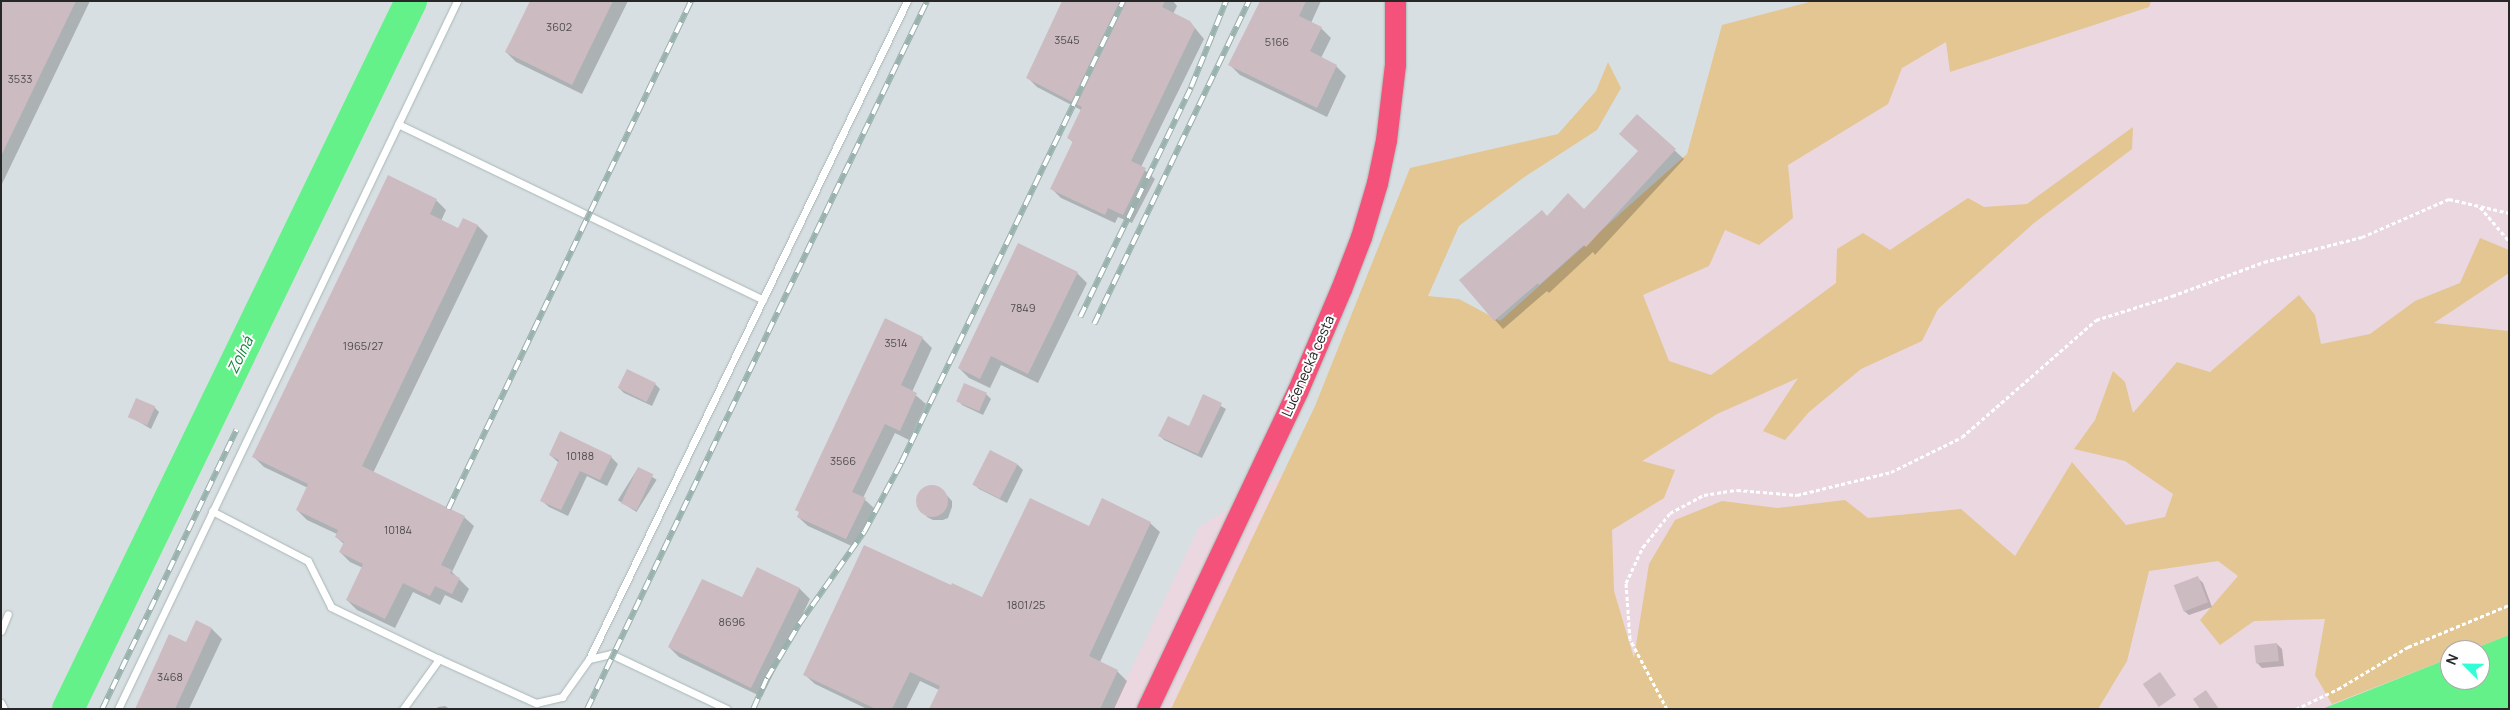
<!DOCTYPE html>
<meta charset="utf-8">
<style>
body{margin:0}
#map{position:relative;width:2510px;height:710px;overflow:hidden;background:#ead7df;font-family:Manrope,sans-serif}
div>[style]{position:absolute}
.industrial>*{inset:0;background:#d8dfe2}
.green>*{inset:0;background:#e3c691}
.water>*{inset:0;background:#65f189}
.shadow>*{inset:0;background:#0003;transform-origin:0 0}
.river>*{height:32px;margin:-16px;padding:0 16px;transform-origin:16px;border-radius:16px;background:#65f189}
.building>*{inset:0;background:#ccbcc2;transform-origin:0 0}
.round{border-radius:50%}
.path>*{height:3px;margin-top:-1.5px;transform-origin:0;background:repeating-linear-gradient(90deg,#fff 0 4px,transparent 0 6.5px)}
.roads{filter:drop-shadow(0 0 1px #a8b8b5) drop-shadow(0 0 1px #a8b8b5)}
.lane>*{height:7px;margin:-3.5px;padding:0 3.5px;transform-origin:3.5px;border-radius:3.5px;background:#fff}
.primary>*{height:21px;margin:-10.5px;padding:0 10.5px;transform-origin:10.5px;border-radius:10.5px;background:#f4527a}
.rail>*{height:5.5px;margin-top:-2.75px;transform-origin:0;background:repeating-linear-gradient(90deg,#fff 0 11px,#9ab2ae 0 22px);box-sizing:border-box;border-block:1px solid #9ab2ae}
span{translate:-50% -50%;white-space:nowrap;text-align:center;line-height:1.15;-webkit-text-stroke:4px #fff;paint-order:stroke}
.number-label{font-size:11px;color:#504c4e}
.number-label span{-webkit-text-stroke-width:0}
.street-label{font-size:14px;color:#272727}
.water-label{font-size:15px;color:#0a8433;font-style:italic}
.frame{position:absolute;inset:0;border:2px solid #272727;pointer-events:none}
.north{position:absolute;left:2440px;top:640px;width:50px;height:50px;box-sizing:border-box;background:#fff;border:1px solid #a9a9a9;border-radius:50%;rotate:293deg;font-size:14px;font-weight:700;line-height:20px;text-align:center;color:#272727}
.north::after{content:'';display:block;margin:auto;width:18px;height:22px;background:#30fed6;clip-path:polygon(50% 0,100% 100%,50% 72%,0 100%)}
</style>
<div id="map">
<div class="industrial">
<div style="clip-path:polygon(1px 1px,1813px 1px,1722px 25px,1687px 154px,1500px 337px,1199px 527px,1112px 709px,1px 709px)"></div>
</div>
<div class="green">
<div style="clip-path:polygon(1813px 1px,2151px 1px,2149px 7px,1950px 72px,1946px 42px,1902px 68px,1888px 104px,1788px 165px,1793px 218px,1759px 245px,1725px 230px,1709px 266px,1643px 295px,1669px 361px,1711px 375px,1836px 283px,1837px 249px,1863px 233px,1890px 250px,1968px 198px,1984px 207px,2027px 204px,2133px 127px,2132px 149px,2034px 223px,1938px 309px,1922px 341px,1861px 369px,1809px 412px,1785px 440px,1763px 431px,1798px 378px,1717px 414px,1642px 461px,1675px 470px,1664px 498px,1612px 530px,1614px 591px,1634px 658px,1649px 564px,1675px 520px,1722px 501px,1777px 508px,1845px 500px,1868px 518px,1961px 509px,2015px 556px,2072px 462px,2126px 525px,2165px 517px,2173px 494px,2125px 461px,2074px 449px,2095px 420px,2113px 371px,2125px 382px,2133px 413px,2177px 362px,2210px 372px,2299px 295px,2315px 315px,2321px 344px,2370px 334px,2415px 301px,2460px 283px,2480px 238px,2509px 250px,2509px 273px,2434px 323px,2509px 331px,2509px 635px,2471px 650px,2450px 650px,2450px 658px,2332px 704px,2315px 675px,2325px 619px,2254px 621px,2220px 645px,2200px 620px,2238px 576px,2218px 561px,2149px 571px,2127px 661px,2098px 709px,1171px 709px,1315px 406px,1410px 168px,1558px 134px,1596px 91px,1608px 62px,1621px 88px,1597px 130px,1523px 178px,1459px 226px,1428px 296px,1459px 299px,1500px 321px,1687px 154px,1722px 25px)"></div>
</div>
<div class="water">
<div style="clip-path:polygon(2509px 635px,2509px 709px,2322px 709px,2450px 658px,2450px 680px,2480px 680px,2480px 650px,2471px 650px)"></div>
</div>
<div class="shadow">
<div style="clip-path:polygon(1px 1px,90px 1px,1px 186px)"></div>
<div style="clip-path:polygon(527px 1px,628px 1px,582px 94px,516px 62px,506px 52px,531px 3px)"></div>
<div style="clip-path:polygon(1063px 1px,1173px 1px,1177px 6px,1173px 14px,1190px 22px,1204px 39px,1141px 167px,1155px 179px,1132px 223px,1118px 217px,1115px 223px,1061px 198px,1052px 189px,1074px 143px,1068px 138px,1081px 110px,1037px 87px,1028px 78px)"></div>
<div style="clip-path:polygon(1261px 1px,1321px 1px,1311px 23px,1321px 28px,1331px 38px,1321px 58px,1336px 66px,1346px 76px,1327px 117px,1240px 75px,1230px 65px)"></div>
<div style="clip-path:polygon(1637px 116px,1684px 159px,1595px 255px,1593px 252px,1549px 293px,1547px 291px,1503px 329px,1495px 320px,1547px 217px,1585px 211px,1639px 151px)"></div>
<div style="clip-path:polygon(436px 200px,446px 210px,441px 221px,459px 230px,463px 220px,478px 226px,488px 236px,373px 473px,464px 517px,474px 526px,452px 572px,469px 589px,462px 603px,445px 595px,440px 605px,413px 592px,395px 628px,357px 610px,347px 600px,363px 568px,350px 562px,340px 552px,344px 544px,336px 537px,337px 534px,307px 520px,297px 510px,308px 488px,264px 467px,254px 457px)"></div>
<div style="clip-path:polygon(1077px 273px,1087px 283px,1038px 383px,1001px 365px,990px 388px,969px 378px,959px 368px)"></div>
<div style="clip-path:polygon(922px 338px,932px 348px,912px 392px,926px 404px,909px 440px,895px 433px,863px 498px,875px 509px,856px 548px,808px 526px,798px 517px)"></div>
<div style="clip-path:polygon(655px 384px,660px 389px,652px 406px,624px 393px,619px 388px)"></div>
<div style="clip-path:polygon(986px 394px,991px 399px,983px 415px,962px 405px,958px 400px)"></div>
<div style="clip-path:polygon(1204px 396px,1226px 409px,1202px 458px,1164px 440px,1160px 436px,1189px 428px)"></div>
<div style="clip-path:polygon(154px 407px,159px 412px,151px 429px,129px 416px)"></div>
<div style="clip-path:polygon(990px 451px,1018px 465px,1023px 470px,1007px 503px,979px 489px,974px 484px)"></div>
<div style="clip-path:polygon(550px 455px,611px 457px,618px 464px,607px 486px,587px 476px,568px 516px,549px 507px,542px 501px,559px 463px)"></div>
<div style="left:638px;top:468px;width:22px;height:38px;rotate:32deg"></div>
<div style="clip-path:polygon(934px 486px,942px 490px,952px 501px,952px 507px,948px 518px,943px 520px,933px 520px,927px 517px,918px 502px,922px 491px)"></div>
<div style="clip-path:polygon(1150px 523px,1160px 532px,1100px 662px,1117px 671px,1127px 681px,1114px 709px,930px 709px,939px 690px,920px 681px,906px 709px,867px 709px,815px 684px,805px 675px,951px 587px,983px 599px,1090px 528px)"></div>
<div style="clip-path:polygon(758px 569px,800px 589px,810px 599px,762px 697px,679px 657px,669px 647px,742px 599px)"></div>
<div style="clip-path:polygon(2198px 578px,2203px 583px,2212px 607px,2189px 615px,2184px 611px)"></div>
<div style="clip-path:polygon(197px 622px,212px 629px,222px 639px,189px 709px,137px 709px,186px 644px)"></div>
<div style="clip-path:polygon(2277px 644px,2282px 649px,2284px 666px,2262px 668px,2257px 663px)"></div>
<div style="clip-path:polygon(445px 706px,450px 709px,436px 709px,438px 707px)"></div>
</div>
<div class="river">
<div style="left:68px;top:709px;width:787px;rotate:-64.15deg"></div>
</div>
<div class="building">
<div style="clip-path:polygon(1px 1px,76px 1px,1px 156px)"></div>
<div style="clip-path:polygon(530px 1px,613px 1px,572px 85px,505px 52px)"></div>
<div style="clip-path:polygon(1062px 1px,1165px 1px,1162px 7px,1190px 21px,1195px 28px,1131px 161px,1146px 168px,1123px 215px,1108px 208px,1105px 215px,1050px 189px,1073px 141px,1067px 138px,1082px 107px,1026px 78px)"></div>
<div style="clip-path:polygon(1260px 1px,1306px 1px,1299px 16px,1322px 27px,1310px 51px,1337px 65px,1317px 108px,1228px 65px)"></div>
<div style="clip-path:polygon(1637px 114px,1676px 149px,1586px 247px,1584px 245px,1539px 285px,1538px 283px,1494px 321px,1459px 280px,1542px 210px,1547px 216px,1568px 193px,1584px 209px,1638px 151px,1619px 134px)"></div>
<div style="clip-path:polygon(388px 175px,437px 199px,430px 214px,458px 228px,463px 218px,478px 225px,362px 466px,465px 516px,441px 565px,452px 570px,450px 573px,460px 578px,452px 594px,435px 586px,430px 596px,403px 583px,385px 619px,346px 600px,363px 564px,339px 552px,344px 542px,335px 537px,338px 530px,296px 510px,308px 484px,252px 457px)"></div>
<div style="clip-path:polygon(1018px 243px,1078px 272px,1028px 374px,991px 356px,980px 379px,958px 368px)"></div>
<div style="clip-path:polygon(885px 318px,923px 337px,901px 385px,917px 393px,900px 431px,885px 424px,852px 492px,866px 498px,846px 539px,797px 517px,799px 512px,795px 510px)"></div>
<div style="left:627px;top:369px;width:32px;height:21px;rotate:26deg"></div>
<div style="left:964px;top:383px;width:25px;height:20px;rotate:23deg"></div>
<div style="clip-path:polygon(1203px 394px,1222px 403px,1198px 454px,1158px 436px,1168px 416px,1189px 426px)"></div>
<div style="left:136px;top:398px;width:21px;height:21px;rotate:23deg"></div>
<div style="clip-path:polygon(560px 431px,612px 456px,600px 480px,580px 471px,561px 510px,540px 501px,559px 460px,549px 455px)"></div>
<div style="left:990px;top:450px;width:31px;height:39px;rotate:27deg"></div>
<div style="left:638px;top:467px;width:17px;height:40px;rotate:25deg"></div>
<div class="round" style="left:916px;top:485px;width:32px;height:32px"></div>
<div style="clip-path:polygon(1030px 498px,1089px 526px,1102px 498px,1151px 522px,1089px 656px,1118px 670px,1100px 709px,929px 709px,940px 686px,910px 672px,892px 709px,876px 709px,803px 675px,864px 545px,951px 585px,952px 583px,982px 597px)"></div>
<div style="clip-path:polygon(757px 567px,800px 588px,751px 688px,668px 647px,702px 579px,742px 597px)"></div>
<div style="left:2198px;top:576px;width:28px;height:26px;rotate:69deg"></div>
<div style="clip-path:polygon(196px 620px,212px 628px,175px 709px,135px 709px,169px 634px,186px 642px)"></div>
<div style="left:2277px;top:643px;width:18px;height:23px;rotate:84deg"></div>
<div style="left:2160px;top:672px;width:28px;height:21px;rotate:55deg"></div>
<div style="clip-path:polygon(2206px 690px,2219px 709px,2200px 709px,2193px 699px)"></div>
</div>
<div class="path">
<div style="left:2480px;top:207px;width:45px;rotate:49.5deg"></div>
<div style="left:1667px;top:709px;width:79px;rotate:-117.9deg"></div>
<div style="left:1630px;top:639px;width:56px;rotate:-94.1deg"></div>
<div style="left:1626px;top:583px;width:40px;rotate:-65deg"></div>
<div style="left:1643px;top:547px;width:43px;rotate:-51.5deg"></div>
<div style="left:1670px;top:513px;width:38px;rotate:-28deg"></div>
<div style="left:1704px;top:495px;width:33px;rotate:-9deg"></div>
<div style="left:1737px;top:490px;width:60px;rotate:4.8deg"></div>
<div style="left:1797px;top:495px;width:97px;rotate:-13.7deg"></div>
<div style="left:1891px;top:472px;width:79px;rotate:-26.2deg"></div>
<div style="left:1962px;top:437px;width:178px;rotate:-41.1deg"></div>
<div style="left:2096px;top:320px;width:80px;rotate:-17.5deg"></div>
<div style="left:2172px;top:296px;width:98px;rotate:-20.3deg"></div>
<div style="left:2264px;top:262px;width:101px;rotate:-14.3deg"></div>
<div style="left:2362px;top:237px;width:95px;rotate:-23.6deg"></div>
<div style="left:2449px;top:199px;width:62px;rotate:13.1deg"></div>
<div style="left:2296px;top:709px;width:47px;rotate:-25.5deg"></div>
<div style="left:2338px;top:689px;width:82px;rotate:-31deg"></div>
<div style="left:2408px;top:647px;width:109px;rotate:-22.6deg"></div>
</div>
<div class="roads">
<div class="lane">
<div style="left:398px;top:124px;width:405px;rotate:25.7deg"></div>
<div style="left:212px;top:511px;width:108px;rotate:27.5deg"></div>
<div style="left:308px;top:561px;width:51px;rotate:63.4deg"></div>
<div style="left:331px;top:607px;width:120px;rotate:25.7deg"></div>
<div style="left:439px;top:659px;width:107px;rotate:24.4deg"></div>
<div style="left:536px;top:703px;width:27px;rotate:-13deg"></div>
<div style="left:562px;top:697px;width:47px;rotate:-54.6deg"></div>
<div style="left:589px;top:659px;width:23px;rotate:-13deg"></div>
<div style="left:611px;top:654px;width:128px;rotate:25.4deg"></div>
<div style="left:1px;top:631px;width:18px;rotate:-68deg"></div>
<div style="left:589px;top:659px;width:731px;rotate:-64.21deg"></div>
<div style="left:1px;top:703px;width:7px;rotate:63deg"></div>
<div style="left:118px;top:709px;width:785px;rotate:-64.41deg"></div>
<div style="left:403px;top:709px;width:62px;rotate:-54.2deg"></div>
</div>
<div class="primary">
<div style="left:1147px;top:709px;width:351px;rotate:-64.7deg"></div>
<div style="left:1297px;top:392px;width:112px;rotate:-66.9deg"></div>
<div style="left:1341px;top:289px;width:56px;rotate:-69deg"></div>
<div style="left:1361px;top:237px;width:56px;rotate:-73.5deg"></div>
<div style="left:1377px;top:183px;width:44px;rotate:-78.2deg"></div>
<div style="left:1386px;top:140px;width:77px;rotate:-83.2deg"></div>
<div style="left:1395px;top:64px;width:63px;rotate:-90deg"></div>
</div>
</div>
<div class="rail">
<div style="left:1080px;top:317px;width:255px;rotate:-64.2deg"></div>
<div style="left:1191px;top:87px;width:93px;rotate:-67.9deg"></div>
<div style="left:1094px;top:324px;width:358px;rotate:-64.4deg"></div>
<div style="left:448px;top:509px;width:563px;rotate:-64.44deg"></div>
<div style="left:102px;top:709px;width:310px;rotate:-64.3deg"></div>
<div style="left:587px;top:709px;width:785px;rotate:-64.35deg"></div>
<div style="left:753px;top:709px;width:34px;rotate:-66deg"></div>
<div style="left:767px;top:678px;width:63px;rotate:-59.3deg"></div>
<div style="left:799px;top:624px;width:113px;rotate:-54.8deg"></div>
<div style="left:864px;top:532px;width:78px;rotate:-61.8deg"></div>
<div style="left:901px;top:463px;width:513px;rotate:-64.33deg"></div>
</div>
<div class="number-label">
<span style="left:559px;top:27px">3602</span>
<span style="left:1067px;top:40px">3545</span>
<span style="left:1277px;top:42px">5166</span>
<span style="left:20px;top:79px">3533</span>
<span style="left:1023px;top:308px">7849</span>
<span style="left:896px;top:343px">3514</span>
<span style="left:363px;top:346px">1965/27</span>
<span style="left:580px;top:456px">10188</span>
<span style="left:843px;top:461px">3566</span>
<span style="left:398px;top:530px">10184</span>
<span style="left:1026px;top:605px">1801/25</span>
<span style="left:732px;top:622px">8696</span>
<span style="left:170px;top:677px">3468</span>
</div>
<div class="street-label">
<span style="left:1308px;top:366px;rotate:-66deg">Lučenecká cesta</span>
</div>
<div class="water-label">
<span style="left:240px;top:355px;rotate:-64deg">Zolná</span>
</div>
<div class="frame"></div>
<div class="north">N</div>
</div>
